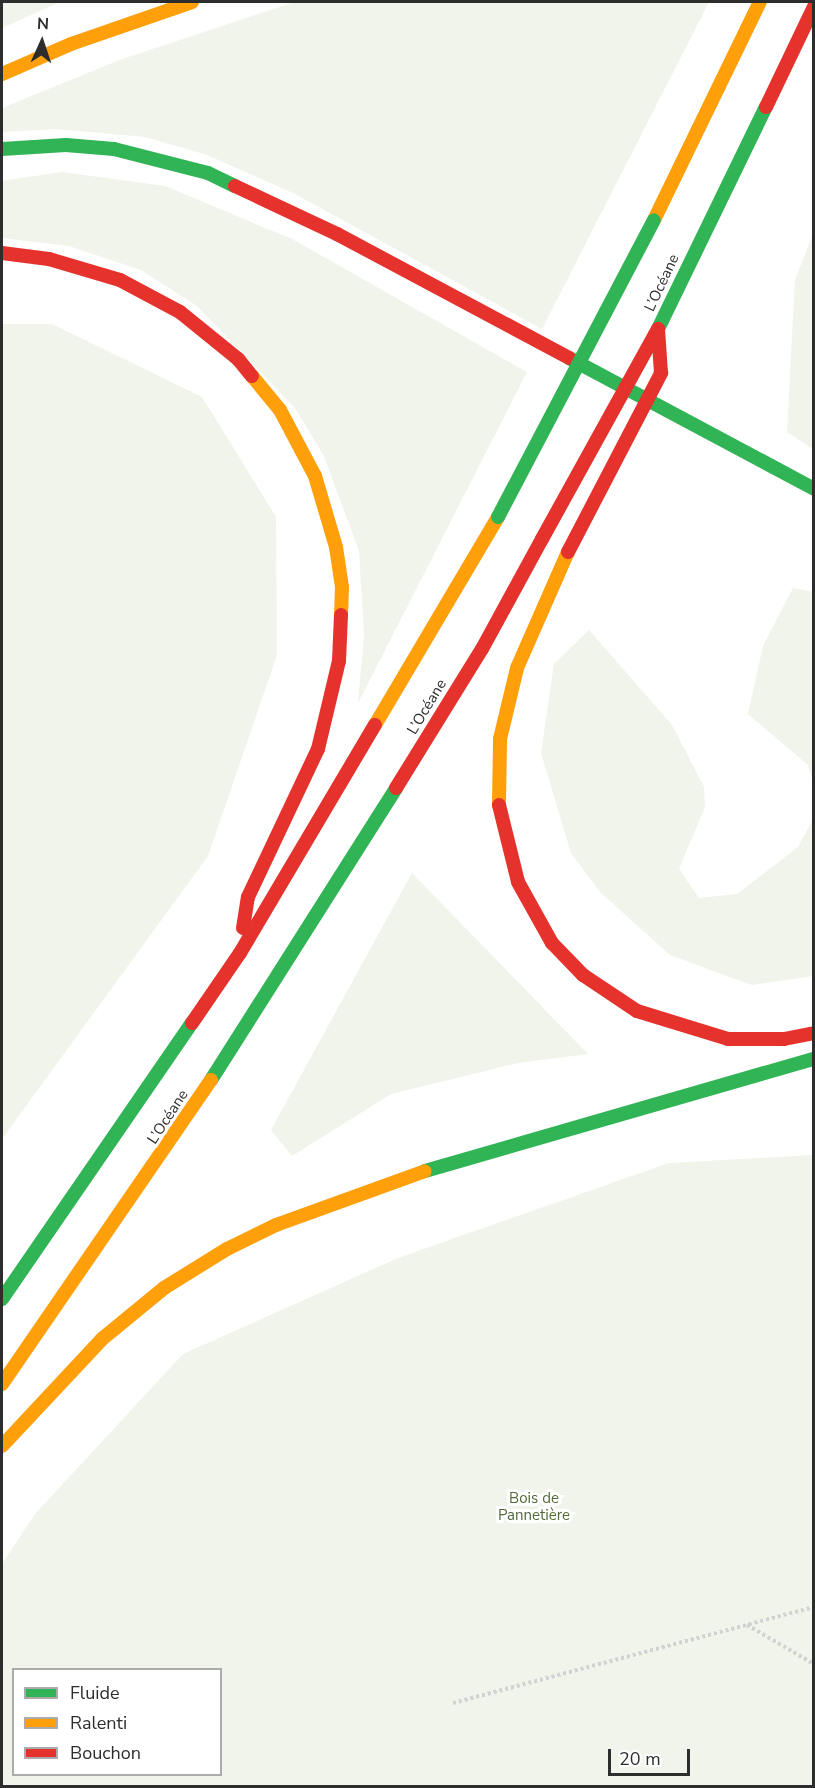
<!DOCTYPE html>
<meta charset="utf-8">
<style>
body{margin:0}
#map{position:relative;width:815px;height:1788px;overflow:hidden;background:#fff;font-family:"Nunito Sans",sans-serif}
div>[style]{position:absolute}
.green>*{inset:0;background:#f0f4ea}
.path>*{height:4px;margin-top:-2px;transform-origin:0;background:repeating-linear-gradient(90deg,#d2d2d2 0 3px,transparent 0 6px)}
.fast>*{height:14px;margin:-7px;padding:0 7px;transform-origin:7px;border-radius:7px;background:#30b455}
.slow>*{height:14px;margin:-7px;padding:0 7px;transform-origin:7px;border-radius:7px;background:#ff9f0a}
.jam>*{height:14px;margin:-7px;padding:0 7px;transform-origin:7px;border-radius:7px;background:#e5322d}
.fast-bridge>*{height:14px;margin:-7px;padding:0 7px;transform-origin:7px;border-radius:7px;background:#30b455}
.jam-bridge>*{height:14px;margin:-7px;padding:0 7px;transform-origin:7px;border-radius:7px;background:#e5322d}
span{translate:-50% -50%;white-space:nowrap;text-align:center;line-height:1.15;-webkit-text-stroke:6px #fff;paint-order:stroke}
.street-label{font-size:15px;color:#2d2d2d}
.park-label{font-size:15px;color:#516939}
.frame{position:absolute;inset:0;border:3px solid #2d2d2d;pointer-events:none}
.legend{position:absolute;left:12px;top:1668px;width:210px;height:108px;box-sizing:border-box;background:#fff;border:2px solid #ababab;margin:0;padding:8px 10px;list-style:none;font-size:18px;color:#2d2d2d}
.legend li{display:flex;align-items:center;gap:12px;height:30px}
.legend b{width:30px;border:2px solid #ababab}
.north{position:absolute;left:12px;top:12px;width:60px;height:60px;-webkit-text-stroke:4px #fff;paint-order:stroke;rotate:3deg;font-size:16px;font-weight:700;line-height:24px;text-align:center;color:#2d2d2d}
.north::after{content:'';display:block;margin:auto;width:21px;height:27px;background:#2d2d2d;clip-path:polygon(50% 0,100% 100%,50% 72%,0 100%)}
.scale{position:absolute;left:608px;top:1749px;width:82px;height:27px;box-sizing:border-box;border:3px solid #2d2d2d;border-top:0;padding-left:8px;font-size:18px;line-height:21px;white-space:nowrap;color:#2d2d2d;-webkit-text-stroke:4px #fff;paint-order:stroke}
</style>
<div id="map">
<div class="green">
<div style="clip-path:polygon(2px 2px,60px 2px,2px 28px)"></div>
<div style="clip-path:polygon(295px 2px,709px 2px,542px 329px,295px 194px,207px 155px,145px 137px,55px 129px,2px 132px,2px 109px,7px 106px,122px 59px)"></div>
<div style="clip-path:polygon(62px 172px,165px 186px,292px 239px,527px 372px,358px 703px,364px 636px,359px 551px,324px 456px,295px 408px,197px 306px,141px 270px,69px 246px,2px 238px,2px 181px)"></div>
<div style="clip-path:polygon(813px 234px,814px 449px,813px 449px,787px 432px,795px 280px)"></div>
<div style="clip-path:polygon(2px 324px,52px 324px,202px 397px,276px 517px,277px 655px,208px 856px,2px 1139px)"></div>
<div style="clip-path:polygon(793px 588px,813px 592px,813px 781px,808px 765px,748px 714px,763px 646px)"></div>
<div style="clip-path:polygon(589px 630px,672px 725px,704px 787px,705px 807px,679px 869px,699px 898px,737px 894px,798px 847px,813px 819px,813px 976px,752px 985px,670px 955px,600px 892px,571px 853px,541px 753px,554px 664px)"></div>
<div style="clip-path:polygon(412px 873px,588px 1054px,518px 1063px,391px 1094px,292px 1156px,271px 1130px)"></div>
<div style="clip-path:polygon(evenodd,813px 1155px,813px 1786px,2px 1786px,2px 1564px,35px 1514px,183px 1354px,398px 1258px,669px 1163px,813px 1155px,14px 1670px,220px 1670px,220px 1774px,14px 1774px,14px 1670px)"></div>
</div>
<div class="path">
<div style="left:747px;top:1625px;width:78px;rotate:30.2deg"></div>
<div style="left:453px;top:1703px;width:374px;rotate:-14.9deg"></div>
</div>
<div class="fast">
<div style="left:2px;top:149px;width:64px;rotate:-3.6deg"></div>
<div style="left:66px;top:145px;width:48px;rotate:4.8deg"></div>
<div style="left:114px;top:149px;width:97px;rotate:14.3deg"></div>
<div style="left:208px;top:173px;width:30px;rotate:26deg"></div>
<div style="left:658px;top:329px;width:247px;rotate:-64.1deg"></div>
<div style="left:569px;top:358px;width:278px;rotate:28.1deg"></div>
<div style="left:211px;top:1080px;width:346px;rotate:-57.6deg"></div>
<div style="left:425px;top:1171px;width:405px;rotate:-16.1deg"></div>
<div style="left:2px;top:1299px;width:335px;rotate:-55.5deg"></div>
</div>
<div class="slow">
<div style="left:2px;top:74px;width:75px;rotate:-23.5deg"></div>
<div style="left:71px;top:44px;width:128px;rotate:-19.1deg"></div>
<div style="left:654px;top:220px;width:242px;rotate:-64.1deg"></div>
<div style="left:252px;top:376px;width:44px;rotate:50.5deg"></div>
<div style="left:280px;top:410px;width:75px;rotate:62.1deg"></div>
<div style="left:315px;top:476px;width:74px;rotate:73.5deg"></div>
<div style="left:336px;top:547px;width:40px;rotate:81.5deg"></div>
<div style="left:342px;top:587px;width:28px;rotate:92deg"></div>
<div style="left:375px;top:725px;width:242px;rotate:-59.4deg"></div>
<div style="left:499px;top:805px;width:66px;rotate:-89.1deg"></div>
<div style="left:500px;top:739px;width:73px;rotate:-76.5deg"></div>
<div style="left:517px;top:668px;width:127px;rotate:-66.3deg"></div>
<div style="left:2px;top:1384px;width:369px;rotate:-55.5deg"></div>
<div style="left:2px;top:1446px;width:146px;rotate:-46.9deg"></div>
<div style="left:102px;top:1339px;width:80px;rotate:-39.4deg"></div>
<div style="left:164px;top:1288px;width:74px;rotate:-31.8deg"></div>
<div style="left:227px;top:1249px;width:55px;rotate:-26.1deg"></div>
<div style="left:276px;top:1225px;width:158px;rotate:-19.9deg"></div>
</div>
<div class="jam">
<div style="left:766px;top:107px;width:111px;rotate:-64.4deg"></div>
<div style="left:235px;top:186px;width:113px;rotate:25.2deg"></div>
<div style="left:337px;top:234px;width:263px;rotate:28.1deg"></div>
<div style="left:2px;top:253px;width:47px;rotate:7.3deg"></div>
<div style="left:49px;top:259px;width:74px;rotate:16.5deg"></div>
<div style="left:120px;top:280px;width:68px;rotate:28.1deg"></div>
<div style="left:180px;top:312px;width:75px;rotate:39deg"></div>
<div style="left:238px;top:359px;width:22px;rotate:51deg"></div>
<div style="left:396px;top:788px;width:163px;rotate:-58.3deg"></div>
<div style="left:482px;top:649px;width:125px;rotate:-61.4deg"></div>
<div style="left:499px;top:805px;width:79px;rotate:76.1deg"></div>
<div style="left:518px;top:882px;width:70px;rotate:60.9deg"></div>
<div style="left:552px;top:943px;width:45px;rotate:45.9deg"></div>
<div style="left:583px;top:975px;width:65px;rotate:33.7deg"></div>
<div style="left:637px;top:1011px;width:95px;rotate:17.1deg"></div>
<div style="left:728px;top:1039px;width:56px"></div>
<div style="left:784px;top:1039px;width:31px;rotate:-11deg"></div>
<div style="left:243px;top:928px;width:31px;rotate:-81deg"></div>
<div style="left:248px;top:897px;width:164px;rotate:-64.7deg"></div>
<div style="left:318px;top:749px;width:90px;rotate:-76.6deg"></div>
<div style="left:339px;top:661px;width:46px;rotate:-87.5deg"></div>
<div style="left:192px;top:1023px;width:85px;rotate:-55.6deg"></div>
<div style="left:240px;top:953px;width:265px;rotate:-59.4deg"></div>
</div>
<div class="fast-bridge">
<div style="left:498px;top:517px;width:335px;rotate:-62.3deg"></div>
</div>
<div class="jam-bridge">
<div style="left:542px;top:539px;width:240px;rotate:-61.1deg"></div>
<div style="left:568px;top:552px;width:202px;rotate:-62.5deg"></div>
<div style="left:661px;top:373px;width:44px;rotate:-93.9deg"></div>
</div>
<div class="street-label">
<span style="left:662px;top:283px;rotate:-65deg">L’Océane</span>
<span style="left:427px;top:707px;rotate:-59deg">L’Océane</span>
<span style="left:168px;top:1117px;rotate:-57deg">L’Océane</span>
</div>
<div class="park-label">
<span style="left:534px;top:1507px">Bois de<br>Pannetière</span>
</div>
<div class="frame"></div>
<ul class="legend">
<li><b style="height:8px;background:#30b455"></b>Fluide</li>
<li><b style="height:8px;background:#ff9f0a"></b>Ralenti</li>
<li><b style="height:8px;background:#e5322d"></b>Bouchon</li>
</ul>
<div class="north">N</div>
<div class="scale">20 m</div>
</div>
